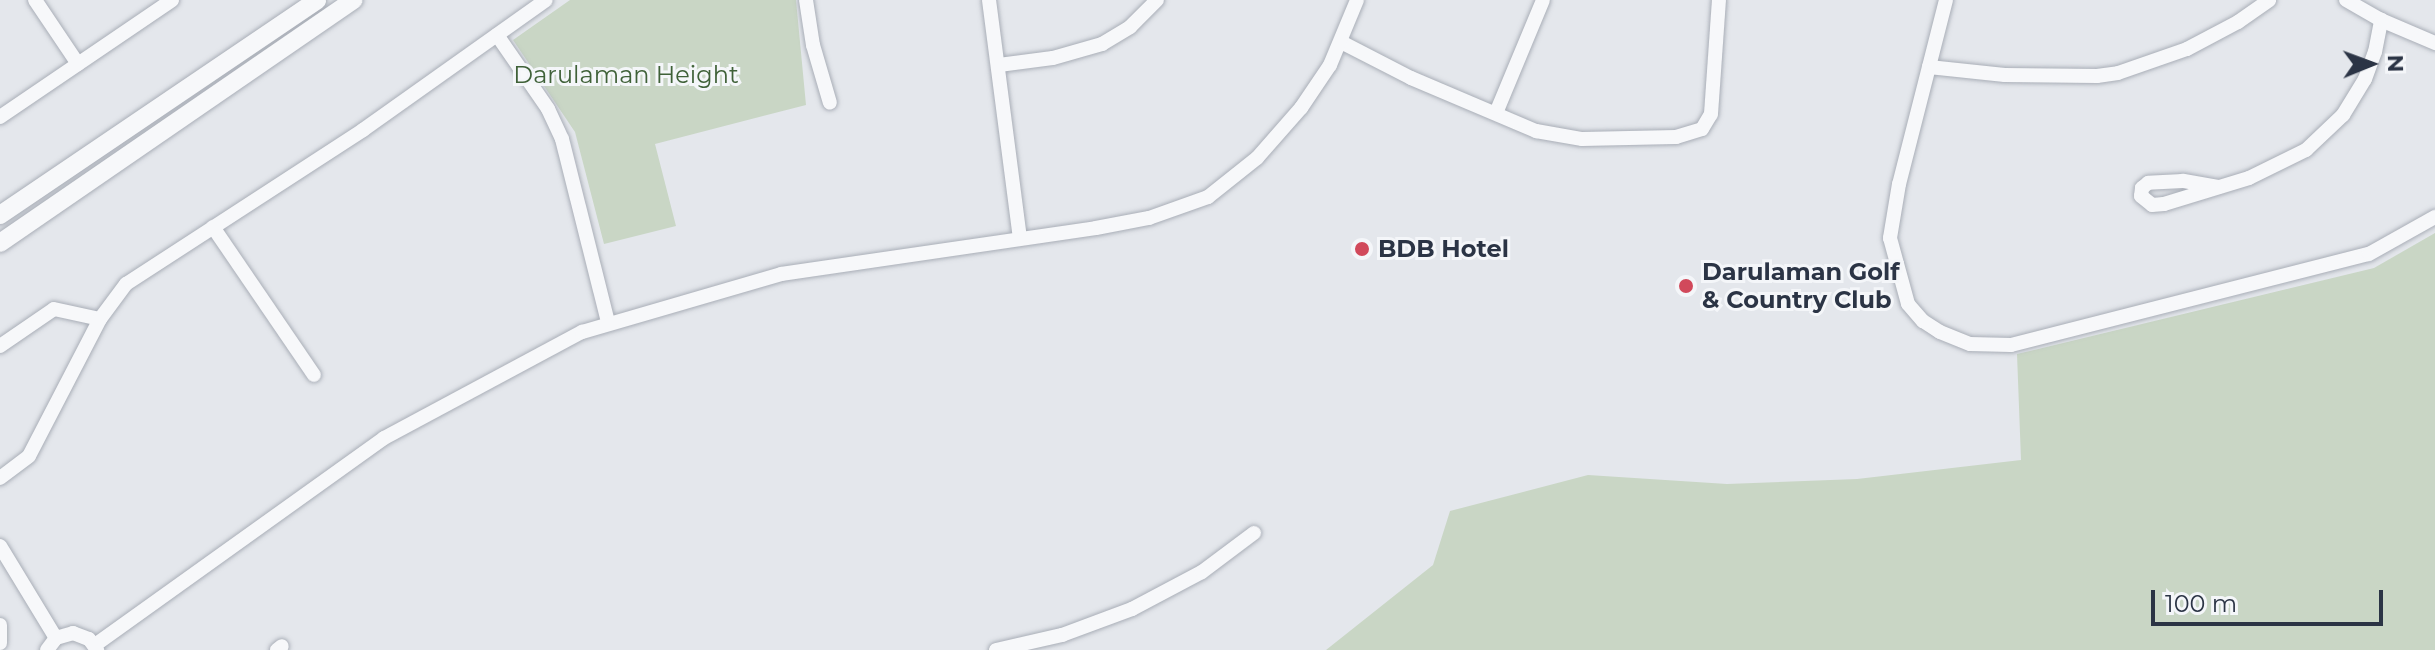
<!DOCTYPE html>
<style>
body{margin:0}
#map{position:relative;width:2435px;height:650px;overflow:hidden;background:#e4e7ec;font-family:Montserrat,sans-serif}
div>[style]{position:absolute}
.green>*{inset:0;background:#c9d6c5}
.roads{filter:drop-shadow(0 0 2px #a9aeb7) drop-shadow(0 0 2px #a9aeb7)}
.minor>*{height:14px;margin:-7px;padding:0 7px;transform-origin:7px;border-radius:7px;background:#f7f8fa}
.tertiary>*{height:18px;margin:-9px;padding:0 9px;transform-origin:9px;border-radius:9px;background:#f7f8fa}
.dots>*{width:22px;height:22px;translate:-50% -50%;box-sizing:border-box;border:4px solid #f4f6f9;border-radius:50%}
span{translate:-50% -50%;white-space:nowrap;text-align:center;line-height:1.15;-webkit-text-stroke:6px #f4f6f9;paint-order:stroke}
.park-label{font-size:24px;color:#3f6138}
.poi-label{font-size:24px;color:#2b3445;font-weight:700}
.left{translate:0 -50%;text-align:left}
.north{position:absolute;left:2331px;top:24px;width:80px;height:80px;-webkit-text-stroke:6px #f4f6f9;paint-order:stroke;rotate:89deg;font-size:22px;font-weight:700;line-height:32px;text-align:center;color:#2b3445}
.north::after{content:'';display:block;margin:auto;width:28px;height:36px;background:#2b3445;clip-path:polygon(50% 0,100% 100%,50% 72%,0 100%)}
.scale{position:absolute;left:2151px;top:590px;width:232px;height:36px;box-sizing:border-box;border:4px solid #2b3445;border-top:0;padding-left:10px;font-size:24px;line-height:28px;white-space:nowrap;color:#2b3445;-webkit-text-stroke:6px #f4f6f9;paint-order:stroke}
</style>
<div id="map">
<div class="green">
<div style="clip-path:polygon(570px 0,796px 0,806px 105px,655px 144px,676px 226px,604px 244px,575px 132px,513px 40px)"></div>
<div style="clip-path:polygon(2435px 233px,2435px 650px,1326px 650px,1433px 565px,1450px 511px,1588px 475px,1727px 484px,1857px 479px,2021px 460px,2017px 354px,2374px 268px)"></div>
</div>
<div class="roads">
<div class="minor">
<div style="left:35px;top:0;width:77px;rotate:56.1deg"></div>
<div style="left:806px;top:0;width:46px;rotate:81.2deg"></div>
<div style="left:813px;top:45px;width:60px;rotate:73.7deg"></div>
<div style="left:989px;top:0;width:240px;rotate:82.6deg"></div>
<div style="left:1946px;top:0;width:190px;rotate:104.3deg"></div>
<div style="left:1899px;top:184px;width:55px;rotate:99.5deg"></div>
<div style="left:1890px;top:238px;width:68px;rotate:74.7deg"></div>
<div style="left:1908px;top:304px;width:23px;rotate:49deg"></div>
<div style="left:1923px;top:321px;width:20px;rotate:33deg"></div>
<div style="left:1940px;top:332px;width:32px;rotate:22deg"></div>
<div style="left:1970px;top:344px;width:41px;rotate:1.4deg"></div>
<div style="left:2011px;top:345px;width:369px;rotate:-14.3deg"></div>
<div style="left:2369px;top:254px;width:76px;rotate:-29.3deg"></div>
<div style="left:2346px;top:0;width:40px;rotate:29.7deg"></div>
<div style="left:2381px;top:20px;width:59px;rotate:23.1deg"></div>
<div style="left:497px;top:35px;width:90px;rotate:55.4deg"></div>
<div style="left:548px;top:109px;width:33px;rotate:65deg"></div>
<div style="left:562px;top:139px;width:189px;rotate:75.9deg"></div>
<div style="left:1341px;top:42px;width:79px;rotate:27.2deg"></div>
<div style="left:1411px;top:78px;width:136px;rotate:23deg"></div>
<div style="left:1536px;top:131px;width:47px;rotate:9.9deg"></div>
<div style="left:1582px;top:139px;width:94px;rotate:-1.2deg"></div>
<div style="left:1676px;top:137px;width:27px;rotate:-17deg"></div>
<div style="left:1702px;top:129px;width:17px;rotate:-59deg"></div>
<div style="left:1711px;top:114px;width:114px;rotate:-86deg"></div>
<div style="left:999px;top:65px;width:54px;rotate:-7.4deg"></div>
<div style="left:1053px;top:58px;width:51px;rotate:-15.9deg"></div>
<div style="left:1102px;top:44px;width:33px;rotate:-31deg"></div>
<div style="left:1130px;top:27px;width:38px;rotate:-45deg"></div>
<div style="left:1929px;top:67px;width:76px;rotate:6deg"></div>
<div style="left:2005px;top:75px;width:92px;rotate:0.6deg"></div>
<div style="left:2097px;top:76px;width:21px;rotate:-8deg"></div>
<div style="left:2118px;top:73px;width:73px;rotate:-19.2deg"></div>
<div style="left:2187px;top:49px;width:58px;rotate:-27.9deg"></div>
<div style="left:2238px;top:22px;width:38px;rotate:-35deg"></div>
<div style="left:1496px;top:113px;width:122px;rotate:-67.4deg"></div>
<div style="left:0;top:117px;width:208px;rotate:-34.2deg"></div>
<div style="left:2218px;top:187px;width:36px;rotate:-170deg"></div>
<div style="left:2183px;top:181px;width:35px;rotate:177deg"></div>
<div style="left:2148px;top:183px;width:8px;rotate:140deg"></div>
<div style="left:2142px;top:188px;width:8px;rotate:97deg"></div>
<div style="left:2141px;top:196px;width:14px;rotate:39deg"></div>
<div style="left:2152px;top:205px;width:12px;rotate:-5deg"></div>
<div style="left:2164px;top:204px;width:89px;rotate:-17deg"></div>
<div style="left:2249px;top:178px;width:64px;rotate:-26.2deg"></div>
<div style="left:2306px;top:150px;width:51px;rotate:-43.4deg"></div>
<div style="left:2343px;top:115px;width:42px;rotate:-58.6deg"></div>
<div style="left:2365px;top:79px;width:29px;rotate:-70deg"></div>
<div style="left:2375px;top:52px;width:33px;rotate:-79deg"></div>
<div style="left:213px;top:227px;width:179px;rotate:55.7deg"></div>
<div style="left:0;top:346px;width:65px;rotate:-34.4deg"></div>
<div style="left:54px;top:309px;width:47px;rotate:12.3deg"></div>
<div style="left:0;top:478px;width:36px;rotate:-37deg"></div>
<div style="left:29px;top:456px;width:154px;rotate:-62.6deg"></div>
<div style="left:100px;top:319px;width:44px;rotate:-53.4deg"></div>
<div style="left:126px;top:284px;width:283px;rotate:-33deg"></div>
<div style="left:363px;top:130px;width:224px;rotate:-35.4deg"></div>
<div style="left:0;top:546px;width:108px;rotate:58.7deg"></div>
<div style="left:0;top:625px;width:18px;rotate:90deg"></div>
<div style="left:95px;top:645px;width:355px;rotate:-35.6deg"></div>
<div style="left:384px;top:438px;width:225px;rotate:-28.2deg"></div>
<div style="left:582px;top:332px;width:207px;rotate:-16.2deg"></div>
<div style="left:781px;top:274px;width:318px;rotate:-8.3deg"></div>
<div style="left:1096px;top:228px;width:54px;rotate:-10.7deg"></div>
<div style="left:1149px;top:218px;width:63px;rotate:-19.6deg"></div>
<div style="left:1208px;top:197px;width:63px;rotate:-38.5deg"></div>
<div style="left:1257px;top:158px;width:67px;rotate:-48.7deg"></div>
<div style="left:1301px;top:108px;width:52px;rotate:-56deg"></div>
<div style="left:1330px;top:65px;width:70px;rotate:-67.4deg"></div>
<div style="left:47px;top:650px;width:15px;rotate:-53deg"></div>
<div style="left:56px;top:638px;width:18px;rotate:-16deg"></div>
<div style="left:73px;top:633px;width:17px;rotate:21deg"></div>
<div style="left:89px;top:639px;width:14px;rotate:54deg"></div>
<div style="left:277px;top:650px;width:6px;rotate:-39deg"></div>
<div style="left:996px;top:650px;width:68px;rotate:-12.8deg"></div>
<div style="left:1062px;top:635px;width:75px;rotate:-20.4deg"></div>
<div style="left:1132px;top:609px;width:79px;rotate:-27.9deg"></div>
<div style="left:1202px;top:572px;width:65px;rotate:-36.9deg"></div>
</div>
<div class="tertiary">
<div style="left:0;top:215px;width:383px;rotate:-34.1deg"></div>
<div style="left:0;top:243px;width:429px;rotate:-34.5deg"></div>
</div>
</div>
<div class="dots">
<div style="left:1362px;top:249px;background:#d1495b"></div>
<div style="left:1686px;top:286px;background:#d1495b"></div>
</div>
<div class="park-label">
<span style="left:626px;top:75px">Darulaman Height</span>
</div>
<div class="poi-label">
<span class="left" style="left:1378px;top:249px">BDB Hotel</span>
<span class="left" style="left:1702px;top:286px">Darulaman Golf<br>&amp; Country Club</span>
</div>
<div class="north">N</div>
<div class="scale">100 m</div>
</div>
